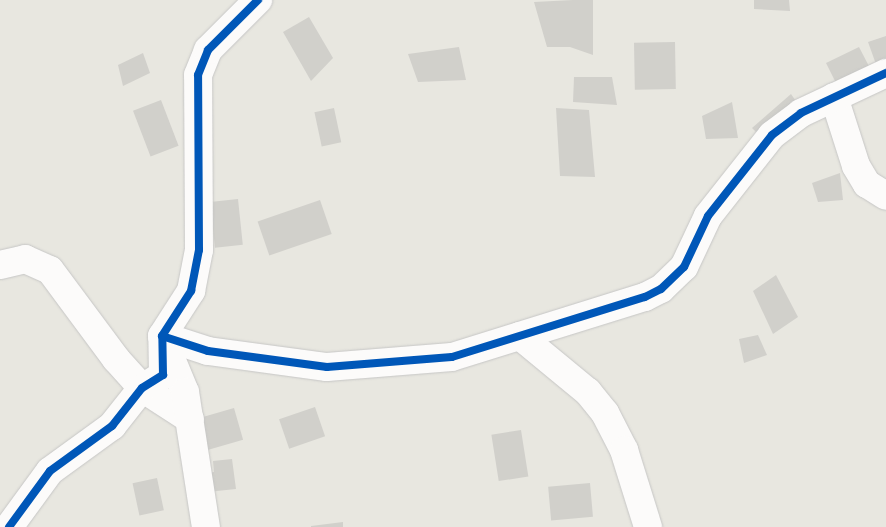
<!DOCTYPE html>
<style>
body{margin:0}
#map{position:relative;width:886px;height:527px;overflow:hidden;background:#e8e7e0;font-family:Signika,sans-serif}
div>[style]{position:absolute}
.building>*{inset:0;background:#d1d0cb;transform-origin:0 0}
.roads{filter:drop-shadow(0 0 1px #c6c6c5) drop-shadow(0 0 1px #c6c6c5)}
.minor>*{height:28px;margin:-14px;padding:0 14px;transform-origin:14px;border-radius:14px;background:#fcfbfa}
.cycleway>*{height:8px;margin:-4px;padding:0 4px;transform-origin:4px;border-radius:4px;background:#0057b8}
span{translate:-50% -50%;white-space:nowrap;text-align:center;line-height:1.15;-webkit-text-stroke:4px #fff;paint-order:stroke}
</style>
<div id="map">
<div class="building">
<div style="clip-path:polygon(573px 0,593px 0,593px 55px,570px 47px,547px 47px,534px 2px)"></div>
<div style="clip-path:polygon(754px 0,789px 0,790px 11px,754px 9px)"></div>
<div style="clip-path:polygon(309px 17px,333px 58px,311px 81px,283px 32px)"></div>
<div style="clip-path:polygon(886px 36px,886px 65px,877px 67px,868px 42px)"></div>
<div style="left:675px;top:42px;width:47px;height:41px;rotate:89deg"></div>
<div style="clip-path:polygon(459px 47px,466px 80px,418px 82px,408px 54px)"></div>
<div style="clip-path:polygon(859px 47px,872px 72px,836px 83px,826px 63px)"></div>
<div style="clip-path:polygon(143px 53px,150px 73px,123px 86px,118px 65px)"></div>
<div style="clip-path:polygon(574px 77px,612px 77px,617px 105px,573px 102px)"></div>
<div style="clip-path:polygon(791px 94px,811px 123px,773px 149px,752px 128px)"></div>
<div style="left:161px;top:100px;width:49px;height:30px;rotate:69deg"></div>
<div style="clip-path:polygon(732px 102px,738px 138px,706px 139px,702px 116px)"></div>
<div style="left:334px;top:108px;width:35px;height:20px;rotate:78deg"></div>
<div style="clip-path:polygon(556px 108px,589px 110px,595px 177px,560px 176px)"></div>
<div style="clip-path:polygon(840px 173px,843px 200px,818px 202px,812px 183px)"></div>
<div style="left:238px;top:199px;width:46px;height:28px;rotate:84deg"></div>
<div style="left:320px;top:200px;width:36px;height:66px;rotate:71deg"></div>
<div style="clip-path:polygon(776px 275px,798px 317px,773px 334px,753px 291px)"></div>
<div style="clip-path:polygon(758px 335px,767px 355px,744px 363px,739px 339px)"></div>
<div style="left:315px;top:407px;width:31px;height:38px;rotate:71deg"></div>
<div style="left:234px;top:408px;width:33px;height:45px;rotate:74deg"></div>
<div style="left:521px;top:430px;width:47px;height:30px;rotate:81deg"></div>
<div style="clip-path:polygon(232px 459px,236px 489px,207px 492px,205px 473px,214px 472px,213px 461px)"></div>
<div style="left:157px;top:478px;width:33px;height:25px;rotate:78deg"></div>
<div style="left:590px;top:483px;width:34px;height:42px;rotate:85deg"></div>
<div style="clip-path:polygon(343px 522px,343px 527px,311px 527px,311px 526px)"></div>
</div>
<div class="roads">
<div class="minor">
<div style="left:834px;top:97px;width:72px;rotate:72.3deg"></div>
<div style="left:856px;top:166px;width:21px;rotate:59deg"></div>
<div style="left:867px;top:184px;width:22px;rotate:32deg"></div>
<div style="left:0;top:265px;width:26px;rotate:-13deg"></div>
<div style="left:25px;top:259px;width:27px;rotate:24deg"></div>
<div style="left:50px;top:270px;width:111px;rotate:53.4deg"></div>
<div style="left:116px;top:359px;width:39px;rotate:48deg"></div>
<div style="left:142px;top:388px;width:57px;rotate:32.9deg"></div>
<div style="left:162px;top:336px;width:48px;rotate:18.1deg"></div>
<div style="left:208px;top:351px;width:120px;rotate:7.7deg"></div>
<div style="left:327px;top:367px;width:125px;rotate:-4.6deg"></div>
<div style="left:452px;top:357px;width:202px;rotate:-17.3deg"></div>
<div style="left:645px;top:297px;width:18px;rotate:-27deg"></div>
<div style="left:661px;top:289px;width:32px;rotate:-44deg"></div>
<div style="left:684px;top:267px;width:56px;rotate:-64.8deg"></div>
<div style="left:708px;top:216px;width:103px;rotate:-51.7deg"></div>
<div style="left:772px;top:135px;width:36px;rotate:-37deg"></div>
<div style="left:801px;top:113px;width:94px;rotate:-25.2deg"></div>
<div style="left:520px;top:336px;width:88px;rotate:39.5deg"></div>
<div style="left:588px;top:392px;width:27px;rotate:51deg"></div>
<div style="left:605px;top:413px;width:42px;rotate:62.8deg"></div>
<div style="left:624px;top:450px;width:81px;rotate:72.7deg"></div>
<div style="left:166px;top:346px;width:50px;rotate:67.6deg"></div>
<div style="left:185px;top:392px;width:137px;rotate:81.2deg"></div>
<div style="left:9px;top:527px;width:69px;rotate:-53.8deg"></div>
<div style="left:50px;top:471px;width:77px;rotate:-36deg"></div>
<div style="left:112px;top:426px;width:48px;rotate:-51.7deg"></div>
<div style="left:142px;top:388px;width:25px;rotate:-32deg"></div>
<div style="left:163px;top:375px;width:39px;rotate:-91deg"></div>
<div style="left:162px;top:336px;width:54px;rotate:-57.2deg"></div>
<div style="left:191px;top:291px;width:42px;rotate:-79deg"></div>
<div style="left:199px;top:250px;width:175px;rotate:-90.3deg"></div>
<div style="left:198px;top:75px;width:27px;rotate:-68deg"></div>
<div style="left:208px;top:50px;width:71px;rotate:-45deg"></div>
</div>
</div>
<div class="cycleway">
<div style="left:162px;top:336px;width:48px;rotate:18.1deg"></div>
<div style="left:208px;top:351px;width:120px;rotate:7.7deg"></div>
<div style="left:327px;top:367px;width:125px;rotate:-4.6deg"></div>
<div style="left:452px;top:357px;width:202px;rotate:-17.3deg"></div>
<div style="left:645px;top:297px;width:18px;rotate:-27deg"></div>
<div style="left:661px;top:289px;width:32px;rotate:-44deg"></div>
<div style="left:684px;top:267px;width:56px;rotate:-64.8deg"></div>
<div style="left:708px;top:216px;width:103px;rotate:-51.7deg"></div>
<div style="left:772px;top:135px;width:36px;rotate:-37deg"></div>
<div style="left:801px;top:113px;width:94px;rotate:-25.2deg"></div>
<div style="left:9px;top:527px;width:69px;rotate:-53.8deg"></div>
<div style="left:50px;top:471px;width:77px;rotate:-36deg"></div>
<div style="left:112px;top:426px;width:48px;rotate:-51.7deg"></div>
<div style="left:142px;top:388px;width:25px;rotate:-32deg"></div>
<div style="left:163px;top:375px;width:39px;rotate:-91deg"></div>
<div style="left:162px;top:336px;width:54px;rotate:-57.2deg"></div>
<div style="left:191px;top:291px;width:42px;rotate:-79deg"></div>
<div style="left:199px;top:250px;width:175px;rotate:-90.3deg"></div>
<div style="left:198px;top:75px;width:27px;rotate:-68deg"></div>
<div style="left:208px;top:50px;width:71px;rotate:-45deg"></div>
</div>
</div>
